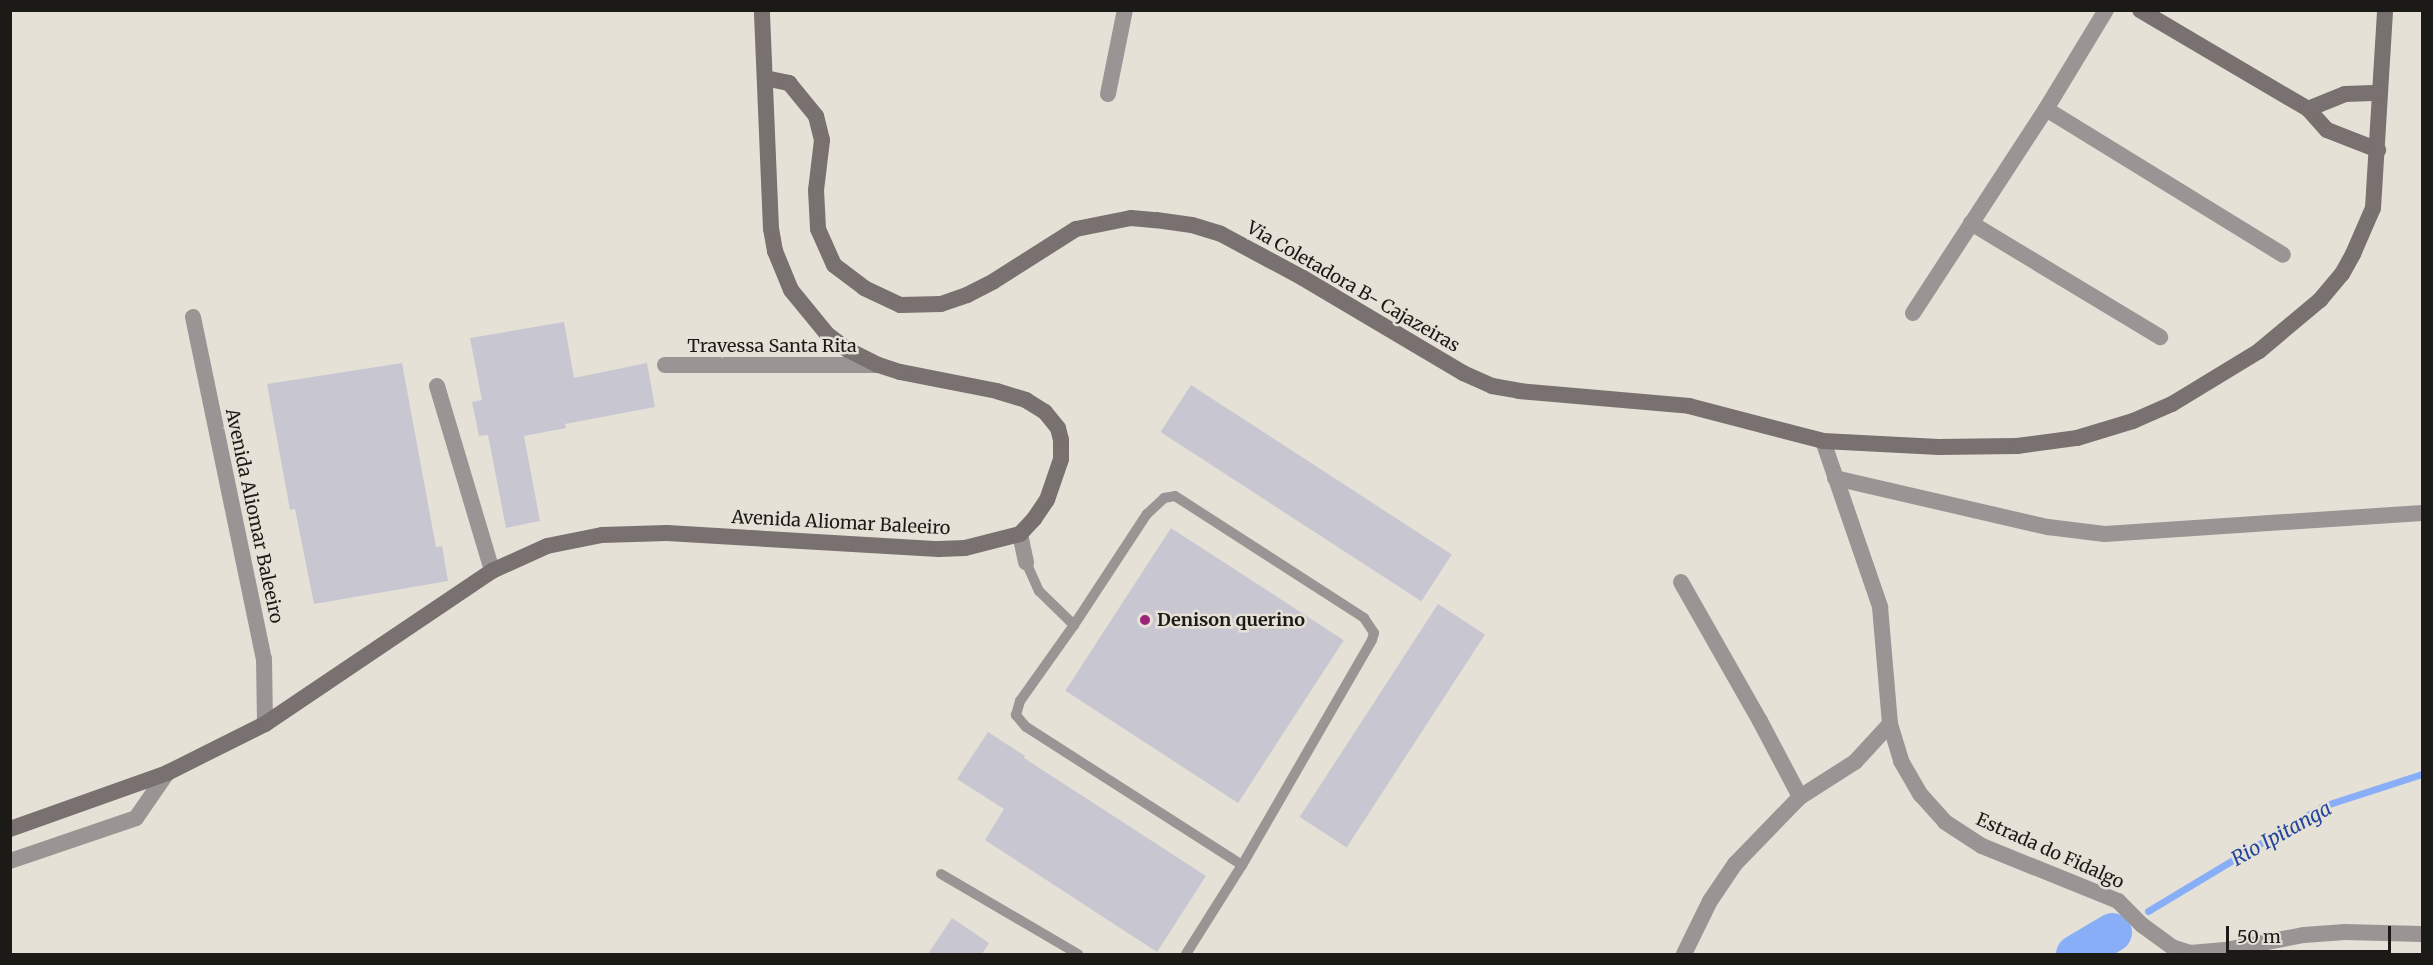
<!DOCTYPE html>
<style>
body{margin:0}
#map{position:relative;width:2433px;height:965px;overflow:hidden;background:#e5e1d7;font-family:Merriweather,serif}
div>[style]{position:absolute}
.stream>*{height:7px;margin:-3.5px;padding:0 3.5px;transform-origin:3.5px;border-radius:3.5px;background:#89aef8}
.river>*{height:39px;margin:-19.5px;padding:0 19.5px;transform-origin:19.5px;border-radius:19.5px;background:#89aef8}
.building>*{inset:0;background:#c8c7d1;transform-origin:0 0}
.service>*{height:10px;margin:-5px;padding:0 5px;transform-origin:5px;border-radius:5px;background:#9a9594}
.minor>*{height:16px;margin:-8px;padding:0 8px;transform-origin:8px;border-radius:8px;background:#9a9594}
.tertiary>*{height:16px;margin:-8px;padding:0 8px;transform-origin:8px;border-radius:8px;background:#9a9594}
.secondary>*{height:16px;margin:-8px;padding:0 8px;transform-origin:8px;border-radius:8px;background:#78716f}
.dots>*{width:16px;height:16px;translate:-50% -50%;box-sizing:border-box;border:3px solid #e5e1d7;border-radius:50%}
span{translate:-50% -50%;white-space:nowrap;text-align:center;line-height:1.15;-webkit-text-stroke:5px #e5e1d7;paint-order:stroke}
.street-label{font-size:18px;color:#1c1a17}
.poi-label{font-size:18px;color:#1c1a17;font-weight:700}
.left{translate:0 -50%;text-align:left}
.water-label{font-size:20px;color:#22469b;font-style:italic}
.frame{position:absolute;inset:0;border:12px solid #1c1a17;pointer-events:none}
.scale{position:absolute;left:2226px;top:926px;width:165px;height:27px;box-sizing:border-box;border:3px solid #1c1a17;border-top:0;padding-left:8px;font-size:18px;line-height:21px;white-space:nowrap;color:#1c1a17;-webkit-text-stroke:4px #e5e1d7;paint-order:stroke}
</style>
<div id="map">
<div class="stream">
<div style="left:2148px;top:911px;width:204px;rotate:-31deg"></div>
<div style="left:2323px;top:806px;width:104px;rotate:-17.9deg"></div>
</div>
<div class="river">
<div style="left:2075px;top:954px;width:43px;rotate:-30.7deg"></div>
</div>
<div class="building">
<div style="clip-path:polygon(564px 322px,574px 378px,647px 363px,655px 407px,565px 424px,566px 428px,524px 436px,540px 521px,506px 528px,488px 435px,479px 436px,472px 402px,482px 400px,470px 338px)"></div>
<div style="clip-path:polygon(402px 363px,436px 547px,442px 546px,448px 581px,314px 604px,295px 509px,290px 510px,267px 384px)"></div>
<div style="left:1191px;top:385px;width:311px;height:56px;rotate:33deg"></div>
<div style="left:1171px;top:528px;width:206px;height:194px;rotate:33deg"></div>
<div style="left:1438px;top:604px;width:56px;height:254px;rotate:33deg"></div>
<div style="clip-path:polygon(988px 732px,1025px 756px,1024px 758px,1206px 876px,1157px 952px,985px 840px,1004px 809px,957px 779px)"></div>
<div style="clip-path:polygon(952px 918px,989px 943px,982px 954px,928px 954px)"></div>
</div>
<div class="service">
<div style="left:1026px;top:562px;width:32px;rotate:66deg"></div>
<div style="left:1039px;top:591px;width:49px;rotate:44.2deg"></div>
<div style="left:941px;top:874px;width:159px;rotate:30.3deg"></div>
<div style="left:1186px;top:954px;width:105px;rotate:-57.8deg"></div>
<div style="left:1242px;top:865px;width:256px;rotate:-147.4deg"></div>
<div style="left:1026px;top:727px;width:16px;rotate:-130deg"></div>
<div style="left:1016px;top:715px;width:15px;rotate:-74deg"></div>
<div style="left:1020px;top:701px;width:93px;rotate:-54.6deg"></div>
<div style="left:1074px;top:625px;width:133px;rotate:-56.7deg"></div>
<div style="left:1147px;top:514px;width:23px;rotate:-43deg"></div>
<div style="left:1164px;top:498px;width:11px;rotate:-10deg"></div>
<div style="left:1175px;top:496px;width:225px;rotate:32.8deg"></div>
<div style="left:1364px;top:618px;width:18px;rotate:56deg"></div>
<div style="left:1374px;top:633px;width:7px;rotate:106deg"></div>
<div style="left:1372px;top:640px;width:260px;rotate:120deg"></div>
</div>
<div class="minor">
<div style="left:1108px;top:94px;width:86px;rotate:-78.6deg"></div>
<div style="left:2046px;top:109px;width:278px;rotate:31.6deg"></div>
<div style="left:1971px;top:223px;width:221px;rotate:31.1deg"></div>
<div style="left:1913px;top:313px;width:244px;rotate:-56.9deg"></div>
<div style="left:2046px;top:109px;width:116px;rotate:-58.8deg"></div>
<div style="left:193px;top:317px;width:349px;rotate:78.3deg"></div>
<div style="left:264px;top:659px;width:65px;rotate:89.1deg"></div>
<div style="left:665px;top:365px;width:213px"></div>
<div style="left:437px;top:386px;width:193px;rotate:73.4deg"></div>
<div style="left:1835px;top:478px;width:219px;rotate:13deg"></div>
<div style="left:2048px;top:527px;width:57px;rotate:7deg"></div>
<div style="left:2105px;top:534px;width:318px;rotate:-3.8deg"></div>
<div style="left:1020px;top:534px;width:29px;rotate:78deg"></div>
<div style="left:1681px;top:582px;width:160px;rotate:60.4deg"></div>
<div style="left:1760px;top:721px;width:86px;rotate:62.2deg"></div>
<div style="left:10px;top:861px;width:133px;rotate:-18.8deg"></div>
<div style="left:136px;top:818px;width:55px;rotate:-55.4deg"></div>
<div style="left:1684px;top:954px;width:59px;rotate:-63.9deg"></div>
<div style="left:1710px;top:901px;width:45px;rotate:-56deg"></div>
<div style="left:1735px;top:864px;width:93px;rotate:-45.9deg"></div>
<div style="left:1800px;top:797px;width:65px;rotate:-32.5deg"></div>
<div style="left:1855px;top:762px;width:52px;rotate:-47.4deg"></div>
</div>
<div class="tertiary">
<div style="left:1823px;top:441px;width:176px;rotate:71deg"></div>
<div style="left:1880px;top:607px;width:117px;rotate:85.1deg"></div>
<div style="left:1890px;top:724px;width:39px;rotate:73deg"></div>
<div style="left:1901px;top:761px;width:39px;rotate:60deg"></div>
<div style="left:1921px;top:795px;width:36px;rotate:48deg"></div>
<div style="left:1945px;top:822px;width:44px;rotate:33deg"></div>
<div style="left:1982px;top:846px;width:147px;rotate:22deg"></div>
<div style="left:2118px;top:901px;width:34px;rotate:45deg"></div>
<div style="left:2142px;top:925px;width:39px;rotate:36deg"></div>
<div style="left:2174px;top:948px;width:17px;rotate:17deg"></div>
<div style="left:2190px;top:953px;width:35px;rotate:-5deg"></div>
<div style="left:2225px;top:950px;width:80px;rotate:-10.8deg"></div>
<div style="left:2304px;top:935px;width:41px;rotate:-4.2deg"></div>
<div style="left:2345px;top:932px;width:77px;rotate:1.5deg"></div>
</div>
<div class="secondary">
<div style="left:2140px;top:10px;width:195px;rotate:30.5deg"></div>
<div style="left:2308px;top:109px;width:28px;rotate:48deg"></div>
<div style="left:2327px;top:130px;width:55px;rotate:21.4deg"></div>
<div style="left:765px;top:78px;width:25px;rotate:12deg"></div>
<div style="left:789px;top:83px;width:43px;rotate:50.7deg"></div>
<div style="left:816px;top:116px;width:25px;rotate:76deg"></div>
<div style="left:822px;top:140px;width:50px;rotate:96.8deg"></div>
<div style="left:816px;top:190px;width:39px;rotate:87deg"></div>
<div style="left:818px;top:229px;width:39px;rotate:66deg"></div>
<div style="left:834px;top:265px;width:38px;rotate:37deg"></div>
<div style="left:864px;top:288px;width:40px;rotate:25deg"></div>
<div style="left:900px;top:305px;width:41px;rotate:-1.4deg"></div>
<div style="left:941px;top:304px;width:28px;rotate:-19deg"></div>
<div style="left:967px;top:295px;width:30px;rotate:-27deg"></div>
<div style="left:994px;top:281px;width:97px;rotate:-32.4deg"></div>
<div style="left:1076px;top:229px;width:56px;rotate:-11.3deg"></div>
<div style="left:1131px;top:218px;width:25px;rotate:5deg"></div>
<div style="left:1156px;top:220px;width:36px;rotate:8deg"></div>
<div style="left:1192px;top:225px;width:30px;rotate:17deg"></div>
<div style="left:1221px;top:234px;width:93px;rotate:28.2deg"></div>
<div style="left:1303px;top:278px;width:186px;rotate:30.7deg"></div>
<div style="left:1463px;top:373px;width:32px;rotate:24deg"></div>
<div style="left:1492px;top:386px;width:27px;rotate:10deg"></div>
<div style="left:1519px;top:391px;width:171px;rotate:5deg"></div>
<div style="left:1689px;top:406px;width:138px;rotate:14.6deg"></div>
<div style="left:1823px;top:441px;width:116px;rotate:3deg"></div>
<div style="left:1939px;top:447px;width:78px;rotate:-0.7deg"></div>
<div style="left:2017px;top:446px;width:61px;rotate:-7.6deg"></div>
<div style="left:2077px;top:438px;width:59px;rotate:-16.9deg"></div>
<div style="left:2133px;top:421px;width:43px;rotate:-23.6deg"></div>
<div style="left:2172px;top:404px;width:102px;rotate:-31.3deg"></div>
<div style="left:2259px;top:351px;width:80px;rotate:-39.9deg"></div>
<div style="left:2320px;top:300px;width:34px;rotate:-50deg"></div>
<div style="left:2342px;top:274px;width:23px;rotate:-61deg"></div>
<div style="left:2353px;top:254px;width:50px;rotate:-66.5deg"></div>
<div style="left:2373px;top:208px;width:198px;rotate:-86.5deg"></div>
<div style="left:2308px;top:109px;width:40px;rotate:-22deg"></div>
<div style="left:2345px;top:94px;width:35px;rotate:-2deg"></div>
<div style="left:10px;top:829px;width:167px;rotate:-19.6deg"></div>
<div style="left:167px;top:773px;width:110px;rotate:-26.6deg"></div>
<div style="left:265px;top:724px;width:274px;rotate:-34deg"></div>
<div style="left:492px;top:571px;width:60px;rotate:-24.4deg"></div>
<div style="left:547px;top:546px;width:56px;rotate:-11.3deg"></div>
<div style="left:602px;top:535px;width:65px;rotate:-1.8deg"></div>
<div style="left:667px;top:533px;width:272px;rotate:3.4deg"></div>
<div style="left:939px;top:549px;width:26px;rotate:-2deg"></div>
<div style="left:965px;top:548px;width:57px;rotate:-14.3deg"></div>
<div style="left:1020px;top:534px;width:21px;rotate:-47deg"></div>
<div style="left:1034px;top:519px;width:23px;rotate:-56deg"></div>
<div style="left:1047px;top:500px;width:43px;rotate:-71.1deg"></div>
<div style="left:1061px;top:459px;width:19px;rotate:-90deg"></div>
<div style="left:1061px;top:440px;width:12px;rotate:-104deg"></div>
<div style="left:1058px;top:428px;width:21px;rotate:-129deg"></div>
<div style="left:1045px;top:412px;width:22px;rotate:-148deg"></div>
<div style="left:1026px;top:400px;width:30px;rotate:-163deg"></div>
<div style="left:997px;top:391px;width:99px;rotate:-168.9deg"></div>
<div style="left:900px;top:372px;width:23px;rotate:-162deg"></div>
<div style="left:878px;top:365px;width:34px;rotate:-153deg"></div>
<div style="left:848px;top:350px;width:26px;rotate:-143deg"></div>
<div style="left:827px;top:334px;width:57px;rotate:-129.3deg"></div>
<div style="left:791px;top:290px;width:42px;rotate:-112.3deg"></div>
<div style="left:775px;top:251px;width:22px;rotate:-100deg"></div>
<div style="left:771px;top:229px;width:219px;rotate:-92.4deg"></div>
</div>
<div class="dots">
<div style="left:1145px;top:620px;background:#9c227a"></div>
</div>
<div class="street-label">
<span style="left:1353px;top:287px;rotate:30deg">Via Coletadora B- Cajazeiras</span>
<span style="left:772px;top:346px">Travessa Santa Rita</span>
<span style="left:254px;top:516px;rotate:78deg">Avenida Aliomar Baleeiro</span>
<span style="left:841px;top:523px;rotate:3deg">Avenida Aliomar Baleeiro</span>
<span style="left:2050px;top:851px;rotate:24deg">Estrada do Fidalgo</span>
</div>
<div class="poi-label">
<span class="left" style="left:1157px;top:620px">Denison querino</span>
</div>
<div class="water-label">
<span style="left:2281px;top:833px;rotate:-29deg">Rio Ipitanga</span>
</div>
<div class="frame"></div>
<div class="scale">50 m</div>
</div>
